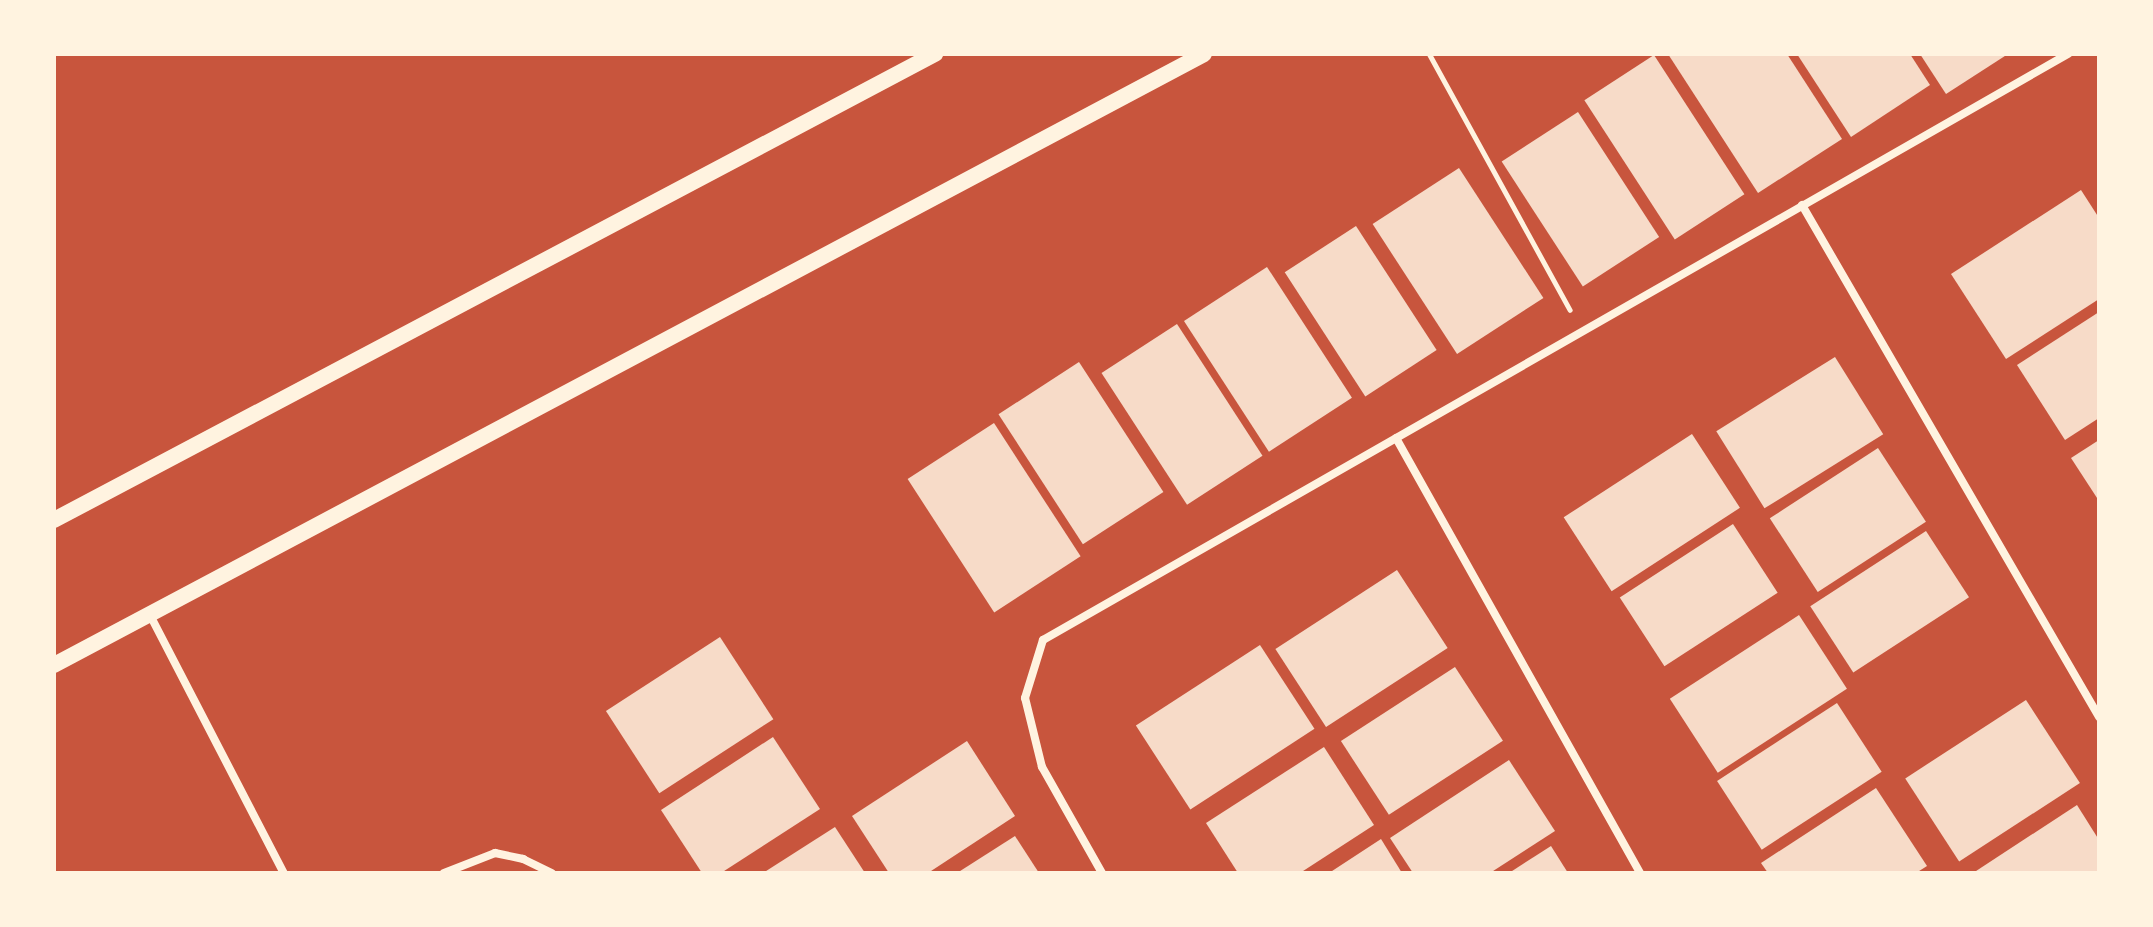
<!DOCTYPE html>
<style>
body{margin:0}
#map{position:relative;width:2153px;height:927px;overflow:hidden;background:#c8553d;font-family:Georgia,serif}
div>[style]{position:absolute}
.building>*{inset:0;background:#f7dbc8;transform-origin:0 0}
.path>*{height:5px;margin:-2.5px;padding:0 2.5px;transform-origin:2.5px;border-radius:2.5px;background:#fff3e0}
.minor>*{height:8px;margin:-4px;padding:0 4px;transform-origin:4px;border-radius:4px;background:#fff3e0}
.secondary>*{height:16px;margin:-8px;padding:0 8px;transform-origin:8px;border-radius:8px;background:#fff3e0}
span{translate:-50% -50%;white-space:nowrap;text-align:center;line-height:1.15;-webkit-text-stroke:8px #fff3e0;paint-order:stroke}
.frame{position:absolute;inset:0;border:56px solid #fff3e0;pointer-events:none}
</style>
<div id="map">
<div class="building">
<div style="clip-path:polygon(1668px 54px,1787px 54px,1842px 139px,1758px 193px)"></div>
<div style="clip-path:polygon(1797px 54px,1910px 54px,1930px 85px,1851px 137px)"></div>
<div style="clip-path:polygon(1920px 54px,2008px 54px,1946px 94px)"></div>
<div style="left:1654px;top:55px;width:166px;height:83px;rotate:57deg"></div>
<div style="left:1578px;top:112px;width:149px;height:91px;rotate:57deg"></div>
<div style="left:1459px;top:168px;width:155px;height:103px;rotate:57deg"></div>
<div style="clip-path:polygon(2081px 190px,2099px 218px,2099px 299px,2006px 359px,1951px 274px)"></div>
<div style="left:1356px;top:226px;width:148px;height:85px;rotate:57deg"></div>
<div style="left:1267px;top:267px;width:156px;height:99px;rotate:57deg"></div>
<div style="clip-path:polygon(2099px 312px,2099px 418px,2065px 440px,2017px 365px)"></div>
<div style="left:1177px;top:324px;width:157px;height:90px;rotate:57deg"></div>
<div style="left:1835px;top:357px;width:91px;height:140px;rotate:58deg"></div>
<div style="left:1079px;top:362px;width:155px;height:96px;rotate:57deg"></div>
<div style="left:994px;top:423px;width:159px;height:103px;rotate:57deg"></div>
<div style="left:1692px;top:434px;width:88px;height:153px;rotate:57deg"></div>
<div style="clip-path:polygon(2099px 440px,2099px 501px,2071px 458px)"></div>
<div style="left:1878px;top:448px;width:88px;height:129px;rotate:57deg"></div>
<div style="left:1733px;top:524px;width:82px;height:135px;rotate:57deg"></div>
<div style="left:1926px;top:531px;width:79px;height:138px;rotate:57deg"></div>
<div style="left:1397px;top:570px;width:93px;height:145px;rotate:57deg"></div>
<div style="left:1799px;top:615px;width:88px;height:154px;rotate:57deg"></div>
<div style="left:720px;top:637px;width:98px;height:136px;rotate:57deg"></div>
<div style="left:1260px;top:645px;width:100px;height:148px;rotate:57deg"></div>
<div style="left:1455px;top:667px;width:88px;height:136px;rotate:57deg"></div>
<div style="left:2026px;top:700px;width:99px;height:144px;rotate:57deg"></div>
<div style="left:1837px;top:703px;width:82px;height:143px;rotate:57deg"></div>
<div style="clip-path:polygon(773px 737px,820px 809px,721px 873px,702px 873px,661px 810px)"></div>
<div style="clip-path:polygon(967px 741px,1015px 816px,928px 873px,889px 873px,852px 816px)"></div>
<div style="clip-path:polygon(1324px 747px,1374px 825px,1300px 873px,1238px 873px,1206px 823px)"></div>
<div style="clip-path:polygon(1509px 760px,1555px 831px,1490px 873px,1413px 873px,1390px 838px)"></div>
<div style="clip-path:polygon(1876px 788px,1927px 866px,1916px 873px,1768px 873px,1761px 863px)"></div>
<div style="clip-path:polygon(2077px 805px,2099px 840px,2099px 873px,1973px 873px)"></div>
<div style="clip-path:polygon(835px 827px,865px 873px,763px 873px)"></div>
<div style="clip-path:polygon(1015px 836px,1039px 873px,957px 873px)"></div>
<div style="clip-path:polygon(1381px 839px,1402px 873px,1329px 873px)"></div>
<div style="clip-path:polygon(1551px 846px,1568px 873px,1509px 873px)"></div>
</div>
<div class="path">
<div style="left:1429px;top:54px;width:292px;rotate:61.2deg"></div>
</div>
<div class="minor">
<div style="left:1802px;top:205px;width:592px;rotate:59.88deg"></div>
<div style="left:1396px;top:438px;width:499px;rotate:60.7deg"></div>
<div style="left:150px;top:615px;width:291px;rotate:62.6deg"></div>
<div style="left:444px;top:873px;width:55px;rotate:-21.4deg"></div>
<div style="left:495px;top:853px;width:29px;rotate:12deg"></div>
<div style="left:523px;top:859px;width:32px;rotate:26deg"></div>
<div style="left:1102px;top:873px;width:122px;rotate:-119.5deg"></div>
<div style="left:1042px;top:767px;width:71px;rotate:-103.8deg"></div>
<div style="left:1025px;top:698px;width:61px;rotate:-72.8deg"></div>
<div style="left:1043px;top:640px;width:1181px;rotate:-29.76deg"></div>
</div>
<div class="secondary">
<div style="left:54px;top:520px;width:997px;rotate:-27.88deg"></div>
<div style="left:54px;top:665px;width:1302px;rotate:-27.98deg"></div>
</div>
<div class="frame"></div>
</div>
